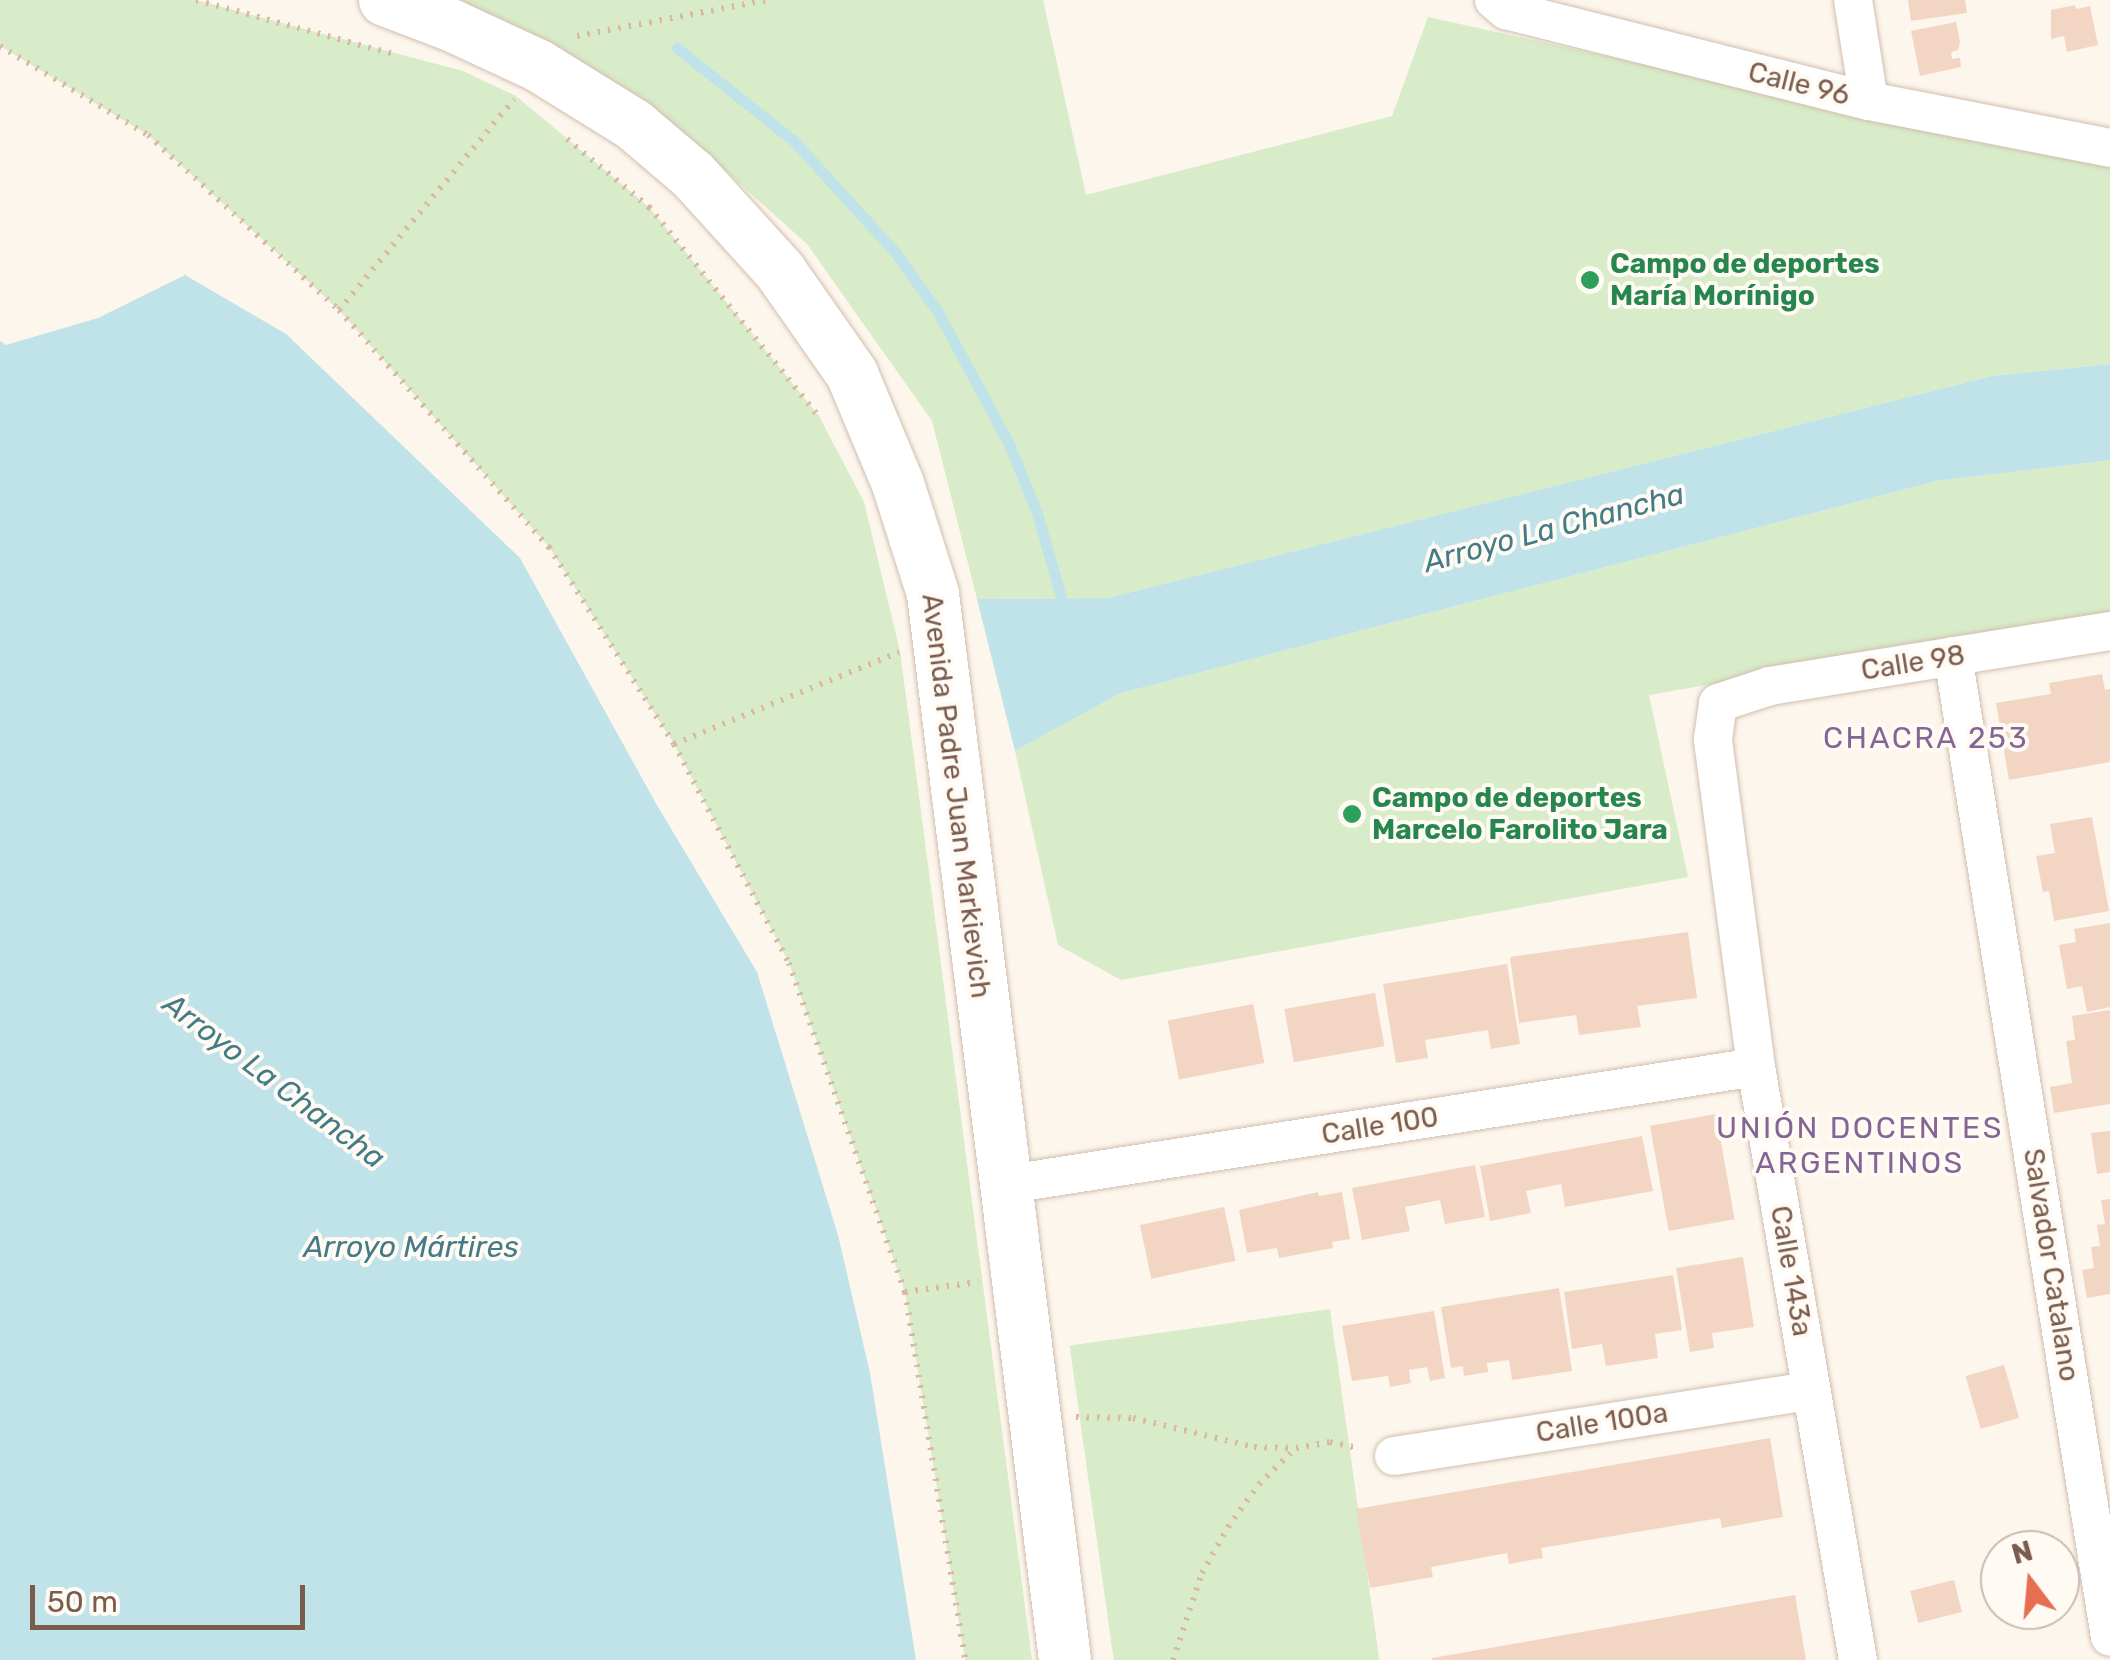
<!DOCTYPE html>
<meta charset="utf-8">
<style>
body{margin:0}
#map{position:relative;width:2110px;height:1660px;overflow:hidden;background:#fdf6ec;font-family:Rubik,sans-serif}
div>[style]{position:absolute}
.green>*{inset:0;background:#d8ecc9;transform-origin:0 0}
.water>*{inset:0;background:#bfe3e8}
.stream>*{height:11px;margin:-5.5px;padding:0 5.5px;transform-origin:5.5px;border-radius:5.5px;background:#bfe3e8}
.building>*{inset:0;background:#f3d5c3;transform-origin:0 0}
.path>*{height:6px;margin-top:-3px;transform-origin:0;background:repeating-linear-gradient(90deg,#d9b8a5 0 2.5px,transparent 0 10.5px)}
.roads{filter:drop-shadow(0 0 2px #d1beb0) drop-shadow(0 0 2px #d1beb0)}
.minor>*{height:38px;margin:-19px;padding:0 19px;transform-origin:19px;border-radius:19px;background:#fff}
.secondary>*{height:52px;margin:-26px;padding:0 26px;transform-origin:26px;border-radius:26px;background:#fff}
.dots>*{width:28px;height:28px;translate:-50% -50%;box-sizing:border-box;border:5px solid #fffaf3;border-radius:50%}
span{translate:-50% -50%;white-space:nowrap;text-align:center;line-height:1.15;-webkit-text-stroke:8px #fffaf3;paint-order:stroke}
.street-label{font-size:28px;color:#7a5c4d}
.leisure-label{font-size:28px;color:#27864d;font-weight:700}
.left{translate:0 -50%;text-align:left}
.water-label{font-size:30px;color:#437c86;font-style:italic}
.neighbourhood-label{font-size:30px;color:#846695;letter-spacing:2.5px}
.north{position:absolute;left:1980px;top:1530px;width:100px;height:100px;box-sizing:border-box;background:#fffaf3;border:2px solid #cabbb1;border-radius:50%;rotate:344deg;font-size:28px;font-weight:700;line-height:40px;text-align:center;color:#7a5c4d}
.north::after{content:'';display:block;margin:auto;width:35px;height:45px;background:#e76f51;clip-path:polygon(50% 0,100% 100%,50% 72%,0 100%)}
.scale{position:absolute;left:30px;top:1585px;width:275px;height:45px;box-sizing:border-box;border:5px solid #7a5c4d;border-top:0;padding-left:12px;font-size:30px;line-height:35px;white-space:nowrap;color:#7a5c4d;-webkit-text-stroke:8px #fffaf3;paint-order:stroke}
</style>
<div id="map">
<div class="green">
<div style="clip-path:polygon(0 0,196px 0,463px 71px,516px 96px,649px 207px,819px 416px,864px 502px,900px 651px,1032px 1660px,965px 1660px,905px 1292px,789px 963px,674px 744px,549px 547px,339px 310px,148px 135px,0 46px)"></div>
<div style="clip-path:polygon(459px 0,1043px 0,1086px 195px,1392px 116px,1428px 17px,2110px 167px,2110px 364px,1992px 376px,1108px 598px,977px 599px,932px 421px,807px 244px,664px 116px)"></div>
<div style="clip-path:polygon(2110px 460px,2110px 616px,1649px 695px,1688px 877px,1121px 980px,1058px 945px,1015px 751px,1121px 693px,1937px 481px)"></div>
<div style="left:1330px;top:1309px;width:354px;height:263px;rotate:82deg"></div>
</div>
<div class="water">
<div style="clip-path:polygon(185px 275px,286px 334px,520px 558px,658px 807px,757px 972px,838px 1235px,870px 1373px,916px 1660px,0 1660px,0 341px,6px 345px,98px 318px)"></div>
<div style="clip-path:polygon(2110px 364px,2110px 460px,1937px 481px,1121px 693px,1015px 751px,977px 599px,1108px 598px,1992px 376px)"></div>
</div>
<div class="stream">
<div style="left:677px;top:48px;width:149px;rotate:38.5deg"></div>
<div style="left:794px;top:141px;width:149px;rotate:47.7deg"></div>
<div style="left:894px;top:251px;width:75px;rotate:54.2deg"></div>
<div style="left:938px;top:312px;width:150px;rotate:61.7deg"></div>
<div style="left:1009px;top:444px;width:74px;rotate:67.9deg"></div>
<div style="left:1037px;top:513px;width:102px;rotate:74.1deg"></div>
</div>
<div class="building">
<div style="clip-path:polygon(1908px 0,1965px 0,1967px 13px,1911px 21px)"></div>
<div style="clip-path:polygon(2075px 5px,2076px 9px,2090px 6px,2098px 45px,2067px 52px,2064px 36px,2051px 39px,2051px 10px)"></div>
<div style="clip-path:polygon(1956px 22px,1960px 42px,1958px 50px,1951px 52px,1952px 59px,1960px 58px,1961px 67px,1920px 76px,1911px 31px)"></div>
<div style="clip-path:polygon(2102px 674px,2105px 690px,2110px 689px,2110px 762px,2009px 780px,1996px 703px,2051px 694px,2049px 683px)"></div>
<div style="clip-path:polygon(2092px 817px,2109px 911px,2054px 921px,2049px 891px,2043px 892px,2036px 856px,2055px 853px,2050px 824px)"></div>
<div style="clip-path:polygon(2110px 923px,2110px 1007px,2087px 1012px,2082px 986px,2067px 989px,2059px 945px,2076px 942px,2074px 929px)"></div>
<div style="clip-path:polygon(1688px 932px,1697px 998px,1637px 1006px,1641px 1027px,1579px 1035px,1576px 1015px,1519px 1023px,1510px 957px)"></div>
<div style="clip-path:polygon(1507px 964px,1520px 1044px,1491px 1049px,1488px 1030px,1425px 1040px,1428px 1058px,1396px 1063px,1383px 984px)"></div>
<div style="left:1375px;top:993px;width:54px;height:92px;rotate:80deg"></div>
<div style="left:1253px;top:1004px;width:60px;height:87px;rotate:79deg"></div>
<div style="clip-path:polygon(2110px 1010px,2110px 1104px,2054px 1113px,2050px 1087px,2072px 1083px,2066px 1041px,2075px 1040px,2072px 1016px)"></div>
<div style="left:1716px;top:1114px;width:107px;height:67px;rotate:80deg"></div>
<div style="clip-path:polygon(2110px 1131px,2110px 1172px,2097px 1174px,2091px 1133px)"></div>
<div style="clip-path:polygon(1642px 1136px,1653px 1191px,1565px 1207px,1561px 1184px,1526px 1191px,1531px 1213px,1490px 1221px,1480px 1166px)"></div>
<div style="clip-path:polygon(1475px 1165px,1485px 1217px,1445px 1224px,1440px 1200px,1405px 1207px,1410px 1231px,1362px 1240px,1352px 1188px)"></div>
<div style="clip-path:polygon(1318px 1192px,1319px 1196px,1342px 1192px,1350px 1239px,1332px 1242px,1333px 1248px,1279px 1258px,1277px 1248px,1247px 1253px,1239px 1210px)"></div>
<div style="clip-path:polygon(2110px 1199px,2110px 1294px,2087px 1298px,2082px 1270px,2094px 1268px,2091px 1247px,2100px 1246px,2097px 1225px,2105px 1224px,2101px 1200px)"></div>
<div style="left:1224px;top:1207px;width:55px;height:86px;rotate:78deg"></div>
<div style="clip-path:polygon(1743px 1257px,1754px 1327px,1712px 1333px,1714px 1348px,1690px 1352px,1676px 1268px)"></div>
<div style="clip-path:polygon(1673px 1275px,1682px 1330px,1655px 1334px,1658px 1358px,1606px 1366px,1602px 1344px,1572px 1349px,1564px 1292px)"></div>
<div style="clip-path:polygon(1559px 1288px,1572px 1371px,1512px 1380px,1509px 1360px,1487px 1363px,1488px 1372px,1464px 1376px,1463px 1366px,1451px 1368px,1441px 1307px)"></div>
<div style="clip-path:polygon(1434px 1311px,1445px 1378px,1430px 1381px,1427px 1367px,1409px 1370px,1411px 1383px,1390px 1387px,1388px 1376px,1352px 1381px,1342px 1326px)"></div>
<div style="left:2004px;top:1365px;width:55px;height:40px;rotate:74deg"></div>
<div style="clip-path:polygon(1770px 1438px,1783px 1517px,1722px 1528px,1720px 1518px,1541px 1548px,1543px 1558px,1509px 1564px,1507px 1553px,1431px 1567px,1433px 1577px,1370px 1588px,1356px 1509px)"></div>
<div style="left:1954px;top:1580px;width:33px;height:45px;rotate:76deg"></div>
<div style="clip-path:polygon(1795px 1595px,1806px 1660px,1432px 1660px,1432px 1658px)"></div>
</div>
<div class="path">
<div style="left:196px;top:0;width:204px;rotate:15.3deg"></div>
<div style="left:577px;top:36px;width:194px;rotate:-10.7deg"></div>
<div style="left:0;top:46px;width:173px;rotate:31deg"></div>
<div style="left:148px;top:135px;width:259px;rotate:42.5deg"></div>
<div style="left:339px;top:310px;width:317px;rotate:48.5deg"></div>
<div style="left:549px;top:547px;width:233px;rotate:57.6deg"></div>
<div style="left:674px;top:744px;width:247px;rotate:62.3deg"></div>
<div style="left:789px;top:963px;width:349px;rotate:70.6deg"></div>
<div style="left:905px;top:1292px;width:373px;rotate:80.7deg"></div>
<div style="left:567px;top:139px;width:107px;rotate:39.7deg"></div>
<div style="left:649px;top:207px;width:272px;rotate:51deg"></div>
<div style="left:339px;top:310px;width:274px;rotate:-50.3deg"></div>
<div style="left:674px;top:744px;width:243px;rotate:-22.2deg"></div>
<div style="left:905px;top:1292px;width:74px;rotate:-7.8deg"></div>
<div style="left:1076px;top:1417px;width:57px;rotate:1deg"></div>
<div style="left:1133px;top:1418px;width:124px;rotate:13.5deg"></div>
<div style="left:1254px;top:1447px;width:42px;rotate:1.4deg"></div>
<div style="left:1296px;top:1448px;width:35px;rotate:-10deg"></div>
<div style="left:1330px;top:1442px;width:29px;rotate:12deg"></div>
<div style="left:1173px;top:1660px;width:92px;rotate:-71.6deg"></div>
<div style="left:1202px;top:1573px;width:53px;rotate:-60.5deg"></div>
<div style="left:1228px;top:1527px;width:53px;rotate:-54.2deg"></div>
<div style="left:1259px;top:1484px;width:52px;rotate:-44.2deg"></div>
</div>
<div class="roads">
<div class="minor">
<div style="left:1494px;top:0;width:16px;rotate:40deg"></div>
<div style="left:1506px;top:10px;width:374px;rotate:14.1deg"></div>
<div style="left:1869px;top:101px;width:246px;rotate:11deg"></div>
<div style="left:1853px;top:0;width:102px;rotate:81deg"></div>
<div style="left:1953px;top:656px;width:993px;rotate:80.91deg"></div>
<div style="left:1003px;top:1185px;width:762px;rotate:-8.91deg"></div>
<div style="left:1394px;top:1456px;width:422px;rotate:-8.9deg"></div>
<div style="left:1858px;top:1660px;width:602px;rotate:-99.76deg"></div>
<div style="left:1756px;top:1067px;width:331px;rotate:-97.5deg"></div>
<div style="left:1713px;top:739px;width:36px;rotate:-82deg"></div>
<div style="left:1718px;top:703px;width:55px;rotate:-18.1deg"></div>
<div style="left:1770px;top:686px;width:344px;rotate:-9.2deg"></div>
</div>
<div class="secondary">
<div style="left:385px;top:0;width:73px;rotate:20.9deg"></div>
<div style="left:453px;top:26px;width:95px;rotate:24.9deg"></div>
<div style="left:539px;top:66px;width:112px;rotate:31.8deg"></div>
<div style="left:634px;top:125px;width:77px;rotate:40.3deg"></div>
<div style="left:693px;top:175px;width:130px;rotate:47.8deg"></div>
<div style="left:780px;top:271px;width:126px;rotate:55deg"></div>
<div style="left:852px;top:374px;width:119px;rotate:67.3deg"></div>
<div style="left:898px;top:484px;width:115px;rotate:72.3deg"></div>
<div style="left:933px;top:594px;width:1074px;rotate:82.94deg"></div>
</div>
</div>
<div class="dots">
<div style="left:1590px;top:280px;background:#2e9e5b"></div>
<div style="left:1352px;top:814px;background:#2e9e5b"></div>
</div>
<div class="street-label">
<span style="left:1799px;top:84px;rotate:14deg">Calle 96</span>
<span style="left:1913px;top:663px;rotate:-9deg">Calle 98</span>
<span style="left:956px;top:796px;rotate:83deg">Avenida Padre Juan Markievich</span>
<span style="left:1380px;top:1126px;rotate:-9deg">Calle 100</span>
<span style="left:2051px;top:1265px;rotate:81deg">Salvador Catalano</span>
<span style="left:1791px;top:1271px;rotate:80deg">Calle 143a</span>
<span style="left:1602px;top:1423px;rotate:-9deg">Calle 100a</span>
</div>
<div class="leisure-label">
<span class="left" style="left:1610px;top:280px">Campo de deportes<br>María Morínigo</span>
<span class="left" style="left:1372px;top:814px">Campo de deportes<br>Marcelo Farolito Jara</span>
</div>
<div class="water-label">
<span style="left:1554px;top:528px;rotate:-15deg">Arroyo La Chancha</span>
<span style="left:274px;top:1081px;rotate:37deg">Arroyo La Chancha</span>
<span style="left:411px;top:1247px">Arroyo Mártires</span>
</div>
<div class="neighbourhood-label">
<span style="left:1926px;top:738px">CHACRA 253</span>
<span style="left:1860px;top:1145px">UNIÓN DOCENTES<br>ARGENTINOS</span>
</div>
<div class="north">N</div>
<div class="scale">50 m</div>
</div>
